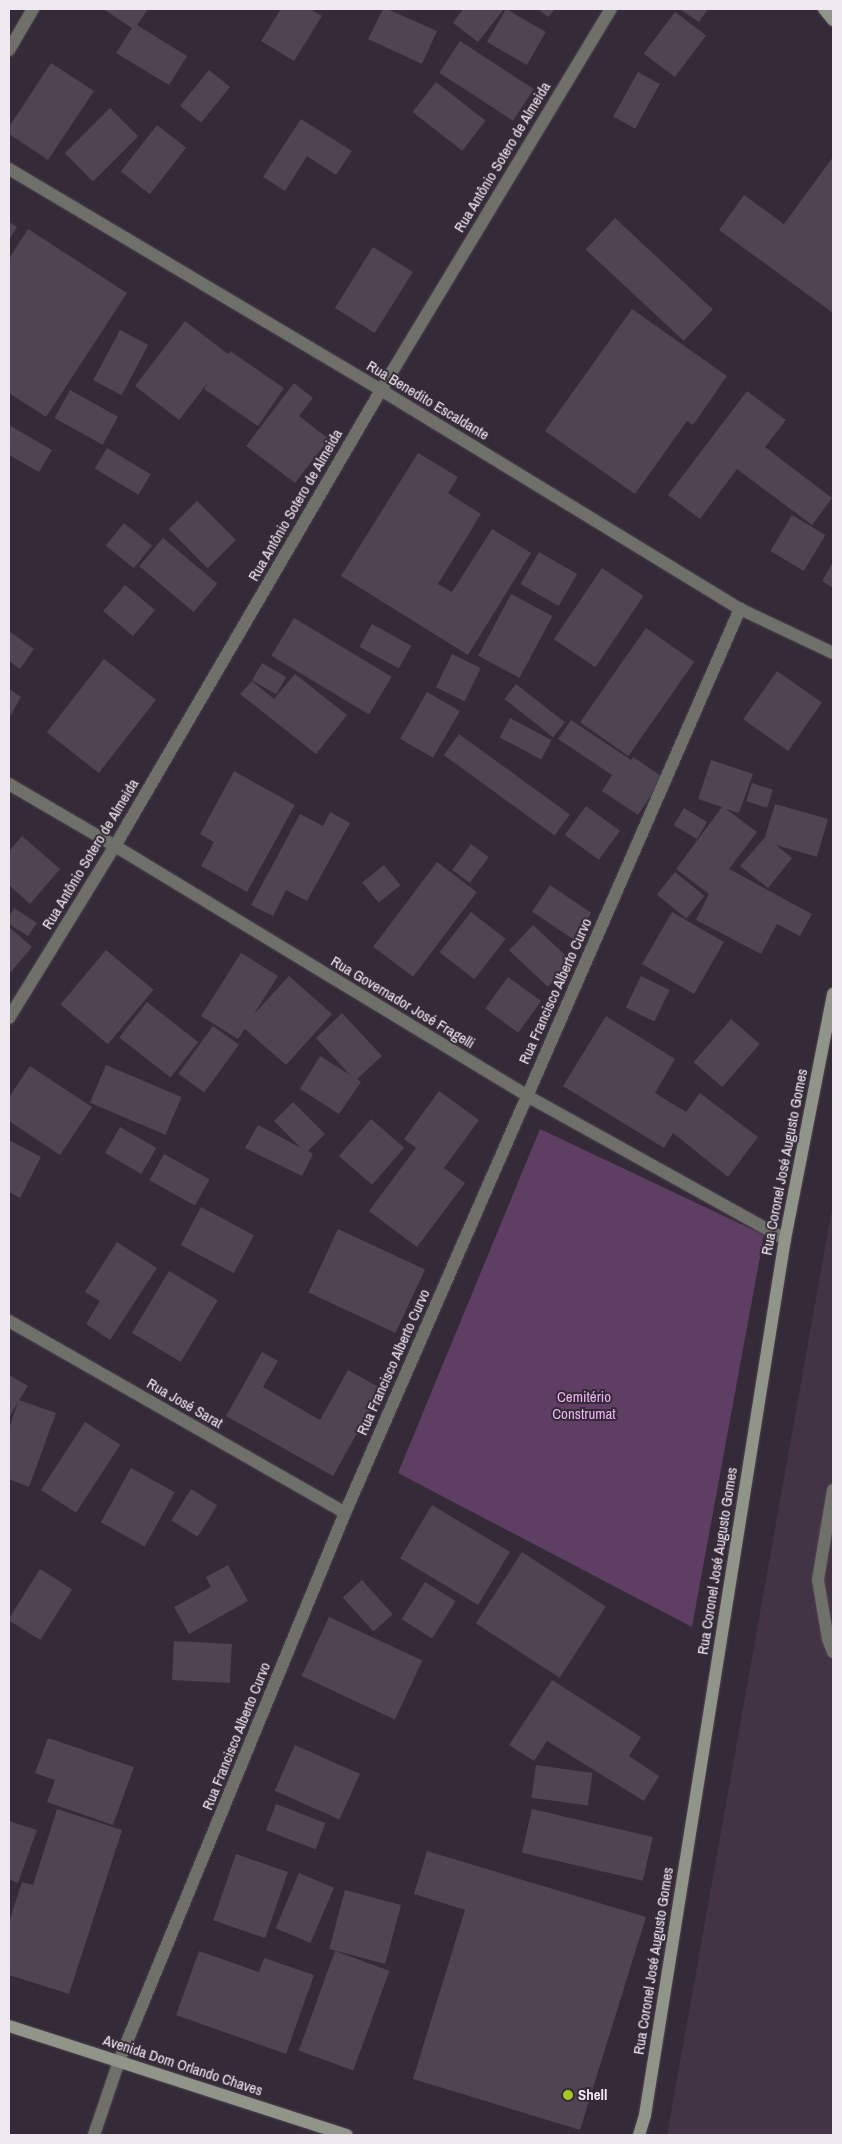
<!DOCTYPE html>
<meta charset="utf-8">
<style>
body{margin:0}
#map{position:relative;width:842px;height:2144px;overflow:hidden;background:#352a37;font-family:"Archivo Narrow",sans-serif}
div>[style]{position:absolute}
.built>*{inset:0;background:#433445}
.green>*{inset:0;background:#5e3f63}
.building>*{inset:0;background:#4f4451;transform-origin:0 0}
.roads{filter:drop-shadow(0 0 1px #4f4551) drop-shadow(0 0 1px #4f4551)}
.lane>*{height:12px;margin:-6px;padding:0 6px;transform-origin:6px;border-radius:6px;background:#6e7069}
.street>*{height:12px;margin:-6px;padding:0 6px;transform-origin:6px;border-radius:6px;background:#6e7069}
.secondary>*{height:12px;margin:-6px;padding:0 6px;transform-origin:6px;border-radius:6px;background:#919589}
.dots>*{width:14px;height:14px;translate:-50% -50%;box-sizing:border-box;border:2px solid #352a37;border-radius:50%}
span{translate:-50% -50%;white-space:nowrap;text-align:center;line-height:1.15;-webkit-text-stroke:4px #352a37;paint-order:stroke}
.street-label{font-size:15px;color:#efe8f1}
.park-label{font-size:15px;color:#eeb4f7}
.poi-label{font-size:15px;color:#efe8f1;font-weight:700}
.left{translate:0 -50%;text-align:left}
.frame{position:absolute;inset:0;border:10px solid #efe8f1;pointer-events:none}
</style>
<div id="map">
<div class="built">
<div style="clip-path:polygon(833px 1203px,833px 2135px,667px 2135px)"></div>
</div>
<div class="green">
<div style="clip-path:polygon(540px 1129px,764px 1235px,692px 1627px,398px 1473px)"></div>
</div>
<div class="building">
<div style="clip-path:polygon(103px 9px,148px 9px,137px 25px,187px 56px,169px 85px,116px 53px,132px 28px)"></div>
<div style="clip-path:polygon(281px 9px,310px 9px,322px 16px,294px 61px,261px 41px)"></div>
<div style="clip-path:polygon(383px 9px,387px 9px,437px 31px,422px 64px,368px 39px)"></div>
<div style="clip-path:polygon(463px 9px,504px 9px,478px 42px,453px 23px)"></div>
<div style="left:506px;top:9px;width:46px;height:38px;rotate:30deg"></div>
<div style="clip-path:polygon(538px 9px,555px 9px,548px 17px)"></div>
<div style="clip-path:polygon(679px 9px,708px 9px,699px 22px)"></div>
<div style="left:675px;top:12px;width:39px;height:52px;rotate:37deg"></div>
<div style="left:460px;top:41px;width:88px;height:38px;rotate:33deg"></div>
<div style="clip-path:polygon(51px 63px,94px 91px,48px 160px,9px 134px,9px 127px)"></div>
<div style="left:209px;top:70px;width:27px;height:46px;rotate:39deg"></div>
<div style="left:638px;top:72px;width:25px;height:51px;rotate:29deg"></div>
<div style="left:436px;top:82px;width:63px;height:38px;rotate:38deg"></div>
<div style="left:110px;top:108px;width:40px;height:64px;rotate:45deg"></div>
<div style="clip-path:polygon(301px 119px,352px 151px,336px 175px,307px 156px,285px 191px,263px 177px)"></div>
<div style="left:157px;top:125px;width:37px;height:59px;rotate:38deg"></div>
<div style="clip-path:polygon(833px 157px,833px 313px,719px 230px,744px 195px,784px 224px)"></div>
<div style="left:615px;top:218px;width:134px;height:43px;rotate:43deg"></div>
<div style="clip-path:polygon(9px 222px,17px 227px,9px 240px)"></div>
<div style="clip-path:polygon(28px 229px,127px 293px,46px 417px,9px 393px,9px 259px)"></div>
<div style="left:373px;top:247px;width:47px;height:72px;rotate:32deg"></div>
<div style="clip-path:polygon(632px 309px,727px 376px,693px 425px,687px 421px,635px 494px,545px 431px)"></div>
<div style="clip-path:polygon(185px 321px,228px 354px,230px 351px,284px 388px,258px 426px,204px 389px,209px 381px,179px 420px,135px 386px)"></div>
<div style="left:120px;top:330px;width:32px;height:57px;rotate:28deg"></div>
<div style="clip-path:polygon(294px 383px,313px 398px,299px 416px,329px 439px,295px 483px,246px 446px)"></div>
<div style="left:70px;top:390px;width:55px;height:32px;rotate:29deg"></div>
<div style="clip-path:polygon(747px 391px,786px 420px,765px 447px,832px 498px,812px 525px,737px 469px,700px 519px,668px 495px)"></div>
<div style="clip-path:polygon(9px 425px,52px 450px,39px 472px,9px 455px)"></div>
<div style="left:107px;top:448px;width:51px;height:24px;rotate:31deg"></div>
<div style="clip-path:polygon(418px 453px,458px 477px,448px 493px,481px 514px,438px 584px,452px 592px,492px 529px,531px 553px,468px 655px,341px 576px)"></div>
<div style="left:197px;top:501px;width:55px;height:40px;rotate:45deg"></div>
<div style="left:792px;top:515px;width:39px;height:42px;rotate:31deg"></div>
<div style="left:124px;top:523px;width:36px;height:29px;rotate:39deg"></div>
<div style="left:163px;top:538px;width:71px;height:37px;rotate:40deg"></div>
<div style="left:539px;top:552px;width:44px;height:37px;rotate:30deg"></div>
<div style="clip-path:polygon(833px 562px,833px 588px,822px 581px)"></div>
<div style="left:602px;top:568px;width:50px;height:86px;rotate:34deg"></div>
<div style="left:125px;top:585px;width:39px;height:34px;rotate:40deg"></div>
<div style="left:511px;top:594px;width:47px;height:70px;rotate:28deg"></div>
<div style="left:294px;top:618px;width:114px;height:44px;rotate:31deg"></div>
<div style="left:372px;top:624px;width:45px;height:26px;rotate:29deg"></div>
<div style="left:646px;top:628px;width:59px;height:115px;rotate:35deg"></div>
<div style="clip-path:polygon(9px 631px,34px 649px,20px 669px,9px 661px)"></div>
<div style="left:452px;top:654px;width:32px;height:37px;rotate:26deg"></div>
<div style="left:104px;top:659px;width:66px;height:93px;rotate:38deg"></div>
<div style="left:262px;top:663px;width:28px;height:20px;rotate:30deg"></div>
<div style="left:777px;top:671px;width:55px;height:59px;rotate:35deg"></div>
<div style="clip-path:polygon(295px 674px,347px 715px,316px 754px,240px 694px,252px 681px,274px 699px)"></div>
<div style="left:516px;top:684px;width:62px;height:19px;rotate:38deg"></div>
<div style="clip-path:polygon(9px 689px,21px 697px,9px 718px)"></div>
<div style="left:427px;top:692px;width:38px;height:54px;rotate:30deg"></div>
<div style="left:510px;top:718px;width:47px;height:22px;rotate:28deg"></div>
<div style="clip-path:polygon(571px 720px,631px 760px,633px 757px,663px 777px,638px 815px,602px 791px,612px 775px,558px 739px)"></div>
<div style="left:459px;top:734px;width:137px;height:26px;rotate:36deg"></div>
<div style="clip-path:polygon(711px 760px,753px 774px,739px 813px,726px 809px,757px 832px,729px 869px,812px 914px,800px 936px,777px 924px,761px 954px,696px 920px,709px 894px,676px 869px,722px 807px,698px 799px)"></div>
<div style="clip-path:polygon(234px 771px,295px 805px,247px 892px,201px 866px,214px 842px,200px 834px)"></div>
<div style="left:752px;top:783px;width:22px;height:19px;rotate:18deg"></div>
<div style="clip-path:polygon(775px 804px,828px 819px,817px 857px,776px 845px,792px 858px,768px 888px,740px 866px,765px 837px)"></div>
<div style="left:586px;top:806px;width:42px;height:36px;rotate:36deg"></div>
<div style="left:684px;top:808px;width:27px;height:20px;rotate:31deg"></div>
<div style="clip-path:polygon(330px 812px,350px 823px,307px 901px,286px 890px,273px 916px,251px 905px,300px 814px,323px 826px)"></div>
<div style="clip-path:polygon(22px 836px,60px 869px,30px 904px,9px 885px,9px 851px)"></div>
<div style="left:471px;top:844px;width:22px;height:32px;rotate:36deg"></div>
<div style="left:437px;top:862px;width:50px;height:106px;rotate:37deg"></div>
<div style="left:384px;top:865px;width:26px;height:28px;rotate:51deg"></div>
<div style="left:675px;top:872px;width:38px;height:29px;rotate:39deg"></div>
<div style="left:550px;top:885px;width:50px;height:32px;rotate:34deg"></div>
<div style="clip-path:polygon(14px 908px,37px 923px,28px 936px,9px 924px,9px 917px)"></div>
<div style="left:471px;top:912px;width:44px;height:51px;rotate:38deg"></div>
<div style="left:672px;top:912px;width:60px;height:60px;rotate:30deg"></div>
<div style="left:533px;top:925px;width:53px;height:35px;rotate:43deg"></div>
<div style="clip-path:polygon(9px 927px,32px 947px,9px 974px)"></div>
<div style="left:106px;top:950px;width:62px;height:71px;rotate:40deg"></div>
<div style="clip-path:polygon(241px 953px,278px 976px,254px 1014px,289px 976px,332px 1014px,286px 1065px,245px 1029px,238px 1039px,201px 1016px)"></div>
<div style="left:641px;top:976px;width:32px;height:35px;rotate:26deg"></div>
<div style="left:508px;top:977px;width:41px;height:39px;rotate:36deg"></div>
<div style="left:147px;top:1002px;width:65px;height:45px;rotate:38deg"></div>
<div style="clip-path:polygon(342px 1013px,382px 1056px,357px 1079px,361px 1082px,339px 1114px,300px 1089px,320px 1056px,350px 1075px,316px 1038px)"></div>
<div style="clip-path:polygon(606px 1016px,675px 1059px,655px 1093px,686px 1112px,700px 1093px,758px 1137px,728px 1177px,673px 1133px,664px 1148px,563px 1086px)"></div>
<div style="left:731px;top:1019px;width:38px;height:57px;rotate:41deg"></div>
<div style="left:213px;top:1026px;width:32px;height:59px;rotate:36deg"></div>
<div style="left:106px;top:1065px;width:82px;height:41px;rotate:23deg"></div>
<div style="clip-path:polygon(30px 1066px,92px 1107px,60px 1155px,9px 1121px,9px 1097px)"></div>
<div style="clip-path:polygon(439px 1091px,479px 1120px,444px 1168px,465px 1183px,417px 1247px,369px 1211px,416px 1148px,404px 1139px)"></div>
<div style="clip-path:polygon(293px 1102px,325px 1134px,308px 1151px,313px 1154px,302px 1176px,245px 1148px,258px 1125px,301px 1148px,274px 1121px)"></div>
<div style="left:371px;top:1119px;width:44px;height:49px;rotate:41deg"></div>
<div style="left:120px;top:1127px;width:42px;height:30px;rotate:30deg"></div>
<div style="clip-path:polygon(9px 1140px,41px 1157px,20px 1198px,9px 1192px)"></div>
<div style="left:164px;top:1154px;width:52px;height:30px;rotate:29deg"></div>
<div style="left:201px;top:1207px;width:60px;height:43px;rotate:28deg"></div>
<div style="left:338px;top:1229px;width:96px;height:70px;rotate:25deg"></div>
<div style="clip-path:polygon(117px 1242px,157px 1268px,110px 1340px,86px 1324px,100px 1301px,85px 1292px)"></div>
<div style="left:169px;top:1271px;width:57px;height:72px;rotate:31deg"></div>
<div style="clip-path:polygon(262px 1352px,278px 1361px,263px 1387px,320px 1420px,348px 1370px,382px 1389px,333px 1476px,226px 1416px)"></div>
<div style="clip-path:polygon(9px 1375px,28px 1386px,19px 1400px,56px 1413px,29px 1487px,9px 1479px,9px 1428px,18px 1402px,9px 1418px)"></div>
<div style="left:85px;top:1422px;width:42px;height:81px;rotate:33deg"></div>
<div style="left:131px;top:1468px;width:50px;height:62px;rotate:29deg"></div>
<div style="left:191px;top:1489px;width:31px;height:37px;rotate:32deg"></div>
<div style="left:432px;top:1505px;width:91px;height:62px;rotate:31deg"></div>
<div style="left:522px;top:1552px;width:100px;height:85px;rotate:33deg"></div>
<div style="clip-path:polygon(228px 1565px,248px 1601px,189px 1634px,174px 1607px,211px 1587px,206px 1577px)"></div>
<div style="left:40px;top:1569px;width:38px;height:60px;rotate:32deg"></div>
<div style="left:362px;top:1580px;width:46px;height:26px;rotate:48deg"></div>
<div style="left:425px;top:1582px;width:36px;height:44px;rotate:32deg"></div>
<div style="left:329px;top:1617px;width:103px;height:65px;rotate:25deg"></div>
<div style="left:174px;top:1641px;width:58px;height:39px;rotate:3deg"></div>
<div style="clip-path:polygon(552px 1680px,641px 1737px,629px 1756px,659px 1776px,644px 1801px,547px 1741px,534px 1761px,509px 1745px)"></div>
<div style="clip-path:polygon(48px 1738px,134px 1767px,113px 1825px,47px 1802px,55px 1780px,35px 1773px)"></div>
<div style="left:295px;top:1745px;width:71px;height:50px;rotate:24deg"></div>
<div style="left:536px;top:1765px;width:57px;height:33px;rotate:8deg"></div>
<div style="left:276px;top:1804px;width:53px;height:28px;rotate:21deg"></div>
<div style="clip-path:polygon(57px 1809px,122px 1830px,69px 1994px,9px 1975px,9px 1922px,22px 1882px,33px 1885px)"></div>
<div style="left:532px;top:1809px;width:124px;height:45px;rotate:13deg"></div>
<div style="clip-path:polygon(9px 1821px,37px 1830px,18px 1883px,9px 1879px)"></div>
<div style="clip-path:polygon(427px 1851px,646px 1917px,580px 2130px,413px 2079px,465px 1910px,414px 1894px)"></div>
<div style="left:236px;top:1854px;width:55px;height:70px;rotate:19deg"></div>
<div style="left:299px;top:1873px;width:38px;height:60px;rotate:23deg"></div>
<div style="left:345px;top:1890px;width:58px;height:61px;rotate:15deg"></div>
<div style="clip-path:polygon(199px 1951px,259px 1972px,264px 1958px,314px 1975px,286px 2054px,176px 2015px)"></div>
<div style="left:335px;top:1951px;width:58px;height:106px;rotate:20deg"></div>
</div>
<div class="roads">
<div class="lane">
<div style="left:833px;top:1490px;width:91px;rotate:99.5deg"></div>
<div style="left:818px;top:1580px;width:60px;rotate:80.4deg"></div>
<div style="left:828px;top:1639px;width:14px;rotate:69deg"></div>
</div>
<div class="street">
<div style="left:9px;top:50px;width:48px;rotate:-59.7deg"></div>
<div style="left:9px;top:169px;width:433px;rotate:30.7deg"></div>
<div style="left:381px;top:390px;width:421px;rotate:31.4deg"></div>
<div style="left:740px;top:609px;width:103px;rotate:25.3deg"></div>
<div style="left:9px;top:784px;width:123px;rotate:30.3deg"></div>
<div style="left:115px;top:846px;width:482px;rotate:31.2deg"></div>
<div style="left:527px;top:1096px;width:295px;rotate:29deg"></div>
<div style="left:9px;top:1018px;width:202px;rotate:-58.4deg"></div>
<div style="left:115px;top:846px;width:528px;rotate:-59.74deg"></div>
<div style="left:381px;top:390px;width:445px;rotate:-58.9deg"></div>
<div style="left:9px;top:1321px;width:387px;rotate:29.7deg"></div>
<div style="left:94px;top:2135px;width:78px;rotate:-71.3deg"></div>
<div style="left:119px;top:2061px;width:593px;rotate:-67.59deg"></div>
<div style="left:345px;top:1513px;width:987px;rotate:-66.4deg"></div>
</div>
<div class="secondary">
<div style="left:824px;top:9px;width:14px;rotate:51deg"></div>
<div style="left:9px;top:2026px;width:355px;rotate:17.9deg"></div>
<div style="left:639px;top:2135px;width:21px;rotate:-73deg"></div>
<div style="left:645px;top:2115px;width:887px;rotate:-80.92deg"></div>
<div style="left:785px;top:1239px;width:250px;rotate:-78.9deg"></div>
</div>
</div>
<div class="dots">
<div style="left:568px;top:2095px;background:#a3c927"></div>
</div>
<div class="street-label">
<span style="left:502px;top:157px;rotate:-59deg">Rua Antônio Sotero de Almeida</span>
<span style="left:428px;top:400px;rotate:31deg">Rua Benedito Escaldante</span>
<span style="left:295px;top:505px;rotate:-60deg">Rua Antônio Sotero de Almeida</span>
<span style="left:90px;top:854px;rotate:-59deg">Rua Antônio Sotero de Almeida</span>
<span style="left:555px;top:991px;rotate:-66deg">Rua Francisco Alberto Curvo</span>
<span style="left:403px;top:1002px;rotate:31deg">Rua Governador José Fragelli</span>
<span style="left:784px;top:1162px;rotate:-79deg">Rua Coronel José Augusto Gomes</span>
<span style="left:393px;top:1362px;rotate:-66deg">Rua Francisco Alberto Curvo</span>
<span style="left:185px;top:1403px;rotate:30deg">Rua José Sarat</span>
<span style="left:717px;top:1561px;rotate:-81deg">Rua Coronel José Augusto Gomes</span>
<span style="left:236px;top:1736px;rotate:-68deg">Rua Francisco Alberto Curvo</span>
<span style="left:653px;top:1961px;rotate:-81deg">Rua Coronel José Augusto Gomes</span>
<span style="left:183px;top:2065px;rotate:18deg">Avenida Dom Orlando Chaves</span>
</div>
<div class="park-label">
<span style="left:584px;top:1405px">Cemitério<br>Construmat</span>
</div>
<div class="poi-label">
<span class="left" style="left:578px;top:2095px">Shell</span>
</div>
<div class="frame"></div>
</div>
